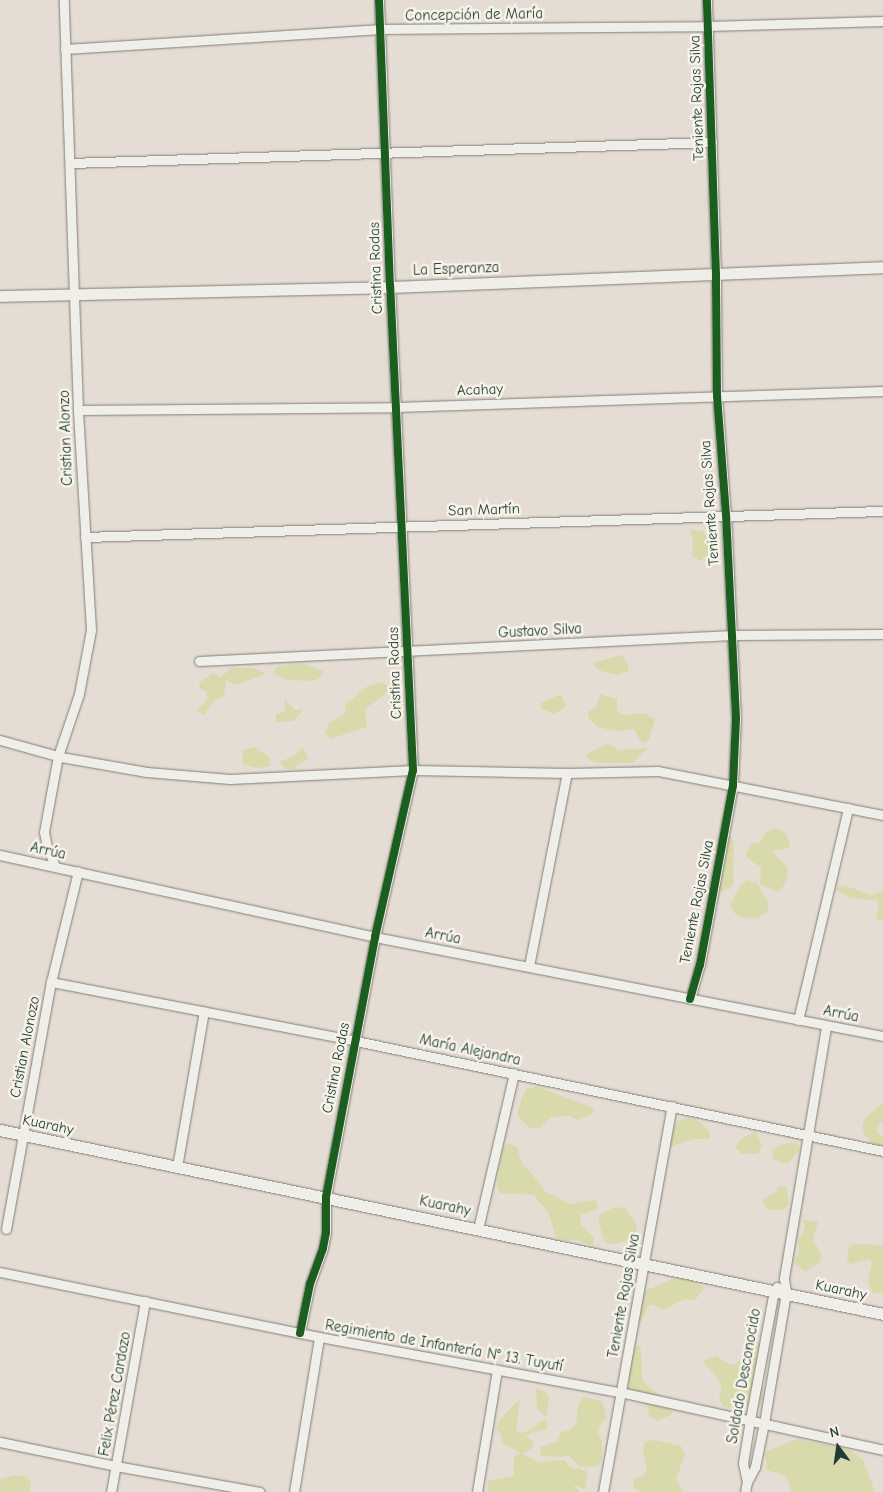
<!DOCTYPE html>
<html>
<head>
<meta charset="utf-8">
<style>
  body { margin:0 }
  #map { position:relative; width:883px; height:1492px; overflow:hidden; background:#e5dcd3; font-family:"Comic Neue",sans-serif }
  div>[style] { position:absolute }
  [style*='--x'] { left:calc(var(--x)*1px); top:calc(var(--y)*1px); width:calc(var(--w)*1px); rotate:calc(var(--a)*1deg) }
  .green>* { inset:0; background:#d8daac }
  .roads { filter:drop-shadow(0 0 1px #7e7f79) drop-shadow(0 0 1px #7e7f79) }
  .minor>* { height:9px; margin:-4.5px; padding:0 4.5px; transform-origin:4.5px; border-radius:4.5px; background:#f0eee9 }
  .tertiary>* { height:11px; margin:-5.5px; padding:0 5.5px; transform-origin:5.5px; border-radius:5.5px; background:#f0eee9 }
  .cycleway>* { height:8px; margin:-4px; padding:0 4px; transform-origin:4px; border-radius:4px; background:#1b5e20 }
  span { translate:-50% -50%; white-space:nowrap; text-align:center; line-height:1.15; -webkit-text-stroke:5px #f7f3e8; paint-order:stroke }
  .street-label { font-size:15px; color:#1f3d34 }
  .north { position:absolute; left:813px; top:1422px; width:50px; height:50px; -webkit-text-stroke:4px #f7f3e8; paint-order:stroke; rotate:346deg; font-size:14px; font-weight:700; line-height:20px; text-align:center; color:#1f3d34 }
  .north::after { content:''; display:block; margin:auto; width:18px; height:22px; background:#1f3d34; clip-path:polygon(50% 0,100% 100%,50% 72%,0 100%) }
</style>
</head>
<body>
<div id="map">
  <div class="green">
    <i style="clip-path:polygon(690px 529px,704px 532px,709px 541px,708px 554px,700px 561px,692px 556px,693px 542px)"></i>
    <i style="clip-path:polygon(622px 655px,629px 666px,628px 671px,618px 675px,598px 670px,593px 663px)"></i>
    <i style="clip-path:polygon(302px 663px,323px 671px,322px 675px,314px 681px,287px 680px,274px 674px,274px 670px,278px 666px)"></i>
    <i style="clip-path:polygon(231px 668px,255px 668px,266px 674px,237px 685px,226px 680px,224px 697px,215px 700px,204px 715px,196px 710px,207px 701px,207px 692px,200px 688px,199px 683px,213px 673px,221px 677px)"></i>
    <i style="clip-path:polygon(383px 682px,389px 688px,384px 695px,365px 709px,367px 727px,330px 739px,325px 732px,329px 723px,345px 714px,345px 705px,366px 687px)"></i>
    <i style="clip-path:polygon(561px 694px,566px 707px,554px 714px,540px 708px,541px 703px)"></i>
    <i style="clip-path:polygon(600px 694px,617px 699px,617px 712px,626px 715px,644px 713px,655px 719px,649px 740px,645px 743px,640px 741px,634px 729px,616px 731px,597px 727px,588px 717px,588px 712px,596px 707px)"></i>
    <i style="clip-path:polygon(284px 698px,295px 710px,304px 709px,293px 721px,276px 722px,276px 714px,286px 711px)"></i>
    <i style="clip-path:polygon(607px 744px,619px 750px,648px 748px,632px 763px,598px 763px,589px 760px,586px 755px,590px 752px)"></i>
    <i style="clip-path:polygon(255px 747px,270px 758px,270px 766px,257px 768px,243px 764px,242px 750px)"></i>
    <i style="clip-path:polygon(302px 747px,308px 758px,296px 766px,295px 770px,286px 769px,280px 762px,297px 754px)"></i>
    <i style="clip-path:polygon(775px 828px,786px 833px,790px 844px,789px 848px,772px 851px,788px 869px,785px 884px,778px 892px,760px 884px,761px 867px,746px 857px,750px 844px,759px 843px,766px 832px)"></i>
    <i style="clip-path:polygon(730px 835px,734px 843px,733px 884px,731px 888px,721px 892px,711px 889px,710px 884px,724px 868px,716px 846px,721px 838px)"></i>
    <i style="clip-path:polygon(747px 880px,757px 883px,769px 904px,767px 913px,756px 918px,740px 917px,736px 915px,730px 906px,740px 886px)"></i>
    <i style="clip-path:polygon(843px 885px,872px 895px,883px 891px,883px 921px,876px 919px,879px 902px,875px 900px,851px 898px,835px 889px)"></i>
    <i style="clip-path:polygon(536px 1086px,590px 1107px,595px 1112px,578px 1120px,570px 1116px,551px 1117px,540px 1128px,529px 1128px,517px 1114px,522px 1097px,527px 1089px)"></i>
    <i style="clip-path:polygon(883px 1103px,883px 1121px,879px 1123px,877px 1132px,883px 1137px,883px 1146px,876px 1148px,864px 1134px,862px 1125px,866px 1117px)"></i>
    <i style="clip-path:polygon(688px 1118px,696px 1119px,710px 1131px,710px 1139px,693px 1139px,667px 1148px,660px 1141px,665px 1132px,680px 1120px)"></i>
    <i style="clip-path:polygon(755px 1131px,762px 1146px,758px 1154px,742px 1154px,735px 1148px,740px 1140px)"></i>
    <i style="clip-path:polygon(796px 1142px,800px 1150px,787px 1164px,773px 1159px,772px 1150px,779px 1145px)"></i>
    <i style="clip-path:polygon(509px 1143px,517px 1147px,522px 1164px,529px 1170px,545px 1191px,569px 1204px,596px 1200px,598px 1209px,581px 1215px,580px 1224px,594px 1237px,593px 1246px,576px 1240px,557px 1241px,549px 1214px,534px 1195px,499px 1193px,497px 1185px,502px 1149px)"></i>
    <i style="clip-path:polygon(786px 1186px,789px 1204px,783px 1210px,767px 1209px,762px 1200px,778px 1191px,776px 1188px)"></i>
    <i style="clip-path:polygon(614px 1207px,625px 1208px,635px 1222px,637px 1231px,625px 1241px,615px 1244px,606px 1243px,602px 1235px,598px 1216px)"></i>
    <i style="clip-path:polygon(803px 1219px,818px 1222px,813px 1239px,821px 1254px,820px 1262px,805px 1272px,794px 1263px,799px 1251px,798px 1241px,805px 1228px)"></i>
    <i style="clip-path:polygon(854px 1244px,883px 1245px,883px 1292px,873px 1294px,868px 1281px,872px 1263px,869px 1259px,850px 1264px,847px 1260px,849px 1246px)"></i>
    <i style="clip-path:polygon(680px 1276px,705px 1287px,695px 1300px,684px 1299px,664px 1310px,652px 1304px,648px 1306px,641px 1322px,634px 1319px,642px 1292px)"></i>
    <i style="clip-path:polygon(752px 1342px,760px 1342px,768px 1359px,753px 1372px,755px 1380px,764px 1389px,762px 1402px,746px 1406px,740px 1398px,735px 1400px,730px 1408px,722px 1406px,719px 1396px,722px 1387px,715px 1374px,702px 1361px,716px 1356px,731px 1365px,736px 1364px,745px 1355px,743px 1346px)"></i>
    <i style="clip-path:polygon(639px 1345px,641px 1350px,642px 1381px,670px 1404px,672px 1414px,658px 1421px,649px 1416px,647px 1403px,626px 1392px,630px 1348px)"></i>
    <i style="clip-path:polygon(536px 1388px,546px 1392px,549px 1399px,546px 1417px,537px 1409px)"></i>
    <i style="clip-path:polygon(583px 1397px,601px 1401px,605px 1409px,607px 1418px,600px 1425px,598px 1433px,602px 1441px,602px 1461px,598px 1466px,580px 1467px,568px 1455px,560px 1457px,541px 1456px,540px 1447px,557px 1442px,561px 1432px,570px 1430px,576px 1424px,578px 1406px)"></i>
    <i style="clip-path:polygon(520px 1399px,516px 1429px,518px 1433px,527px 1432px,542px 1421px,546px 1420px,548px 1425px,547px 1429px,526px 1435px,534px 1443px,532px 1448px,522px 1454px,538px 1462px,564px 1460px,570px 1467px,587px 1471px,586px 1489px,572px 1485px,581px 1492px,491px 1492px,488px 1490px,488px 1481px,514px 1476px,514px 1457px,521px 1453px,503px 1444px,502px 1436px,496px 1428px,500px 1419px)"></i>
    <i style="clip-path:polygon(797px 1439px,849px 1449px,863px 1460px,875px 1492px,792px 1492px,786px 1476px,767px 1470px,765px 1452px)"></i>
    <i style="clip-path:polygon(654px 1440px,681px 1446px,685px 1453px,676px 1480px,684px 1492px,640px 1492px,633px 1487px,634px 1478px,643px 1476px,647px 1468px,643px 1451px,645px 1442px)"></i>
    <i style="clip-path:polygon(14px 1475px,24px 1476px,31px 1482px,30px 1492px,0 1492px,0 1479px)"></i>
  </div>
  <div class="roads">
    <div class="minor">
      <i style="--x:65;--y:49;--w:317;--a:-3.6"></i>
      <i style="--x:381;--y:29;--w:327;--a:-0.5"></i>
      <i style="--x:708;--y:26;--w:175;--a:-1.6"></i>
      <i style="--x:70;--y:163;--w:642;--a:-1.87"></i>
      <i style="--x:78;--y:410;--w:319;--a:-0.5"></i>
      <i style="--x:397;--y:407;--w:486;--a:-1.9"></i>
      <i style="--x:85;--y:537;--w:798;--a:-1.87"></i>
      <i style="--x:199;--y:661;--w:534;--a:-2.79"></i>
      <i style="--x:732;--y:635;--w:151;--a:-0.4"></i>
      <i style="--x:0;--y:740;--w:63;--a:15.6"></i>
      <i style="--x:61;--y:757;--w:87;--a:9.9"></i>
      <i style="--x:147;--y:772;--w:83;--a:4.8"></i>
      <i style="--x:230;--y:779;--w:183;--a:-2.8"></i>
      <i style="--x:413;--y:770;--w:154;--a:1.1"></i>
      <i style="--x:567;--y:773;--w:91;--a:-1.3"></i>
      <i style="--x:658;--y:771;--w:229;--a:11.1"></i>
      <i style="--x:0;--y:855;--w:384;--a:12.3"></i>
      <i style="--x:375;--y:937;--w:518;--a:11.03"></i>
      <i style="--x:55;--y:866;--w:21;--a:-113"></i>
      <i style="--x:47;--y:847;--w:15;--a:-101"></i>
      <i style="--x:44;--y:832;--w:77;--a:-79.6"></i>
      <i style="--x:58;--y:756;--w:65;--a:-71.3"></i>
      <i style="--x:79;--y:694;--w:65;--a:-79.4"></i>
      <i style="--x:91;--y:630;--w:220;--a:-93.4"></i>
      <i style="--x:78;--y:410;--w:410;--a:-92"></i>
      <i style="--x:529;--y:966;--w:197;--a:-78.9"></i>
      <i style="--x:51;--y:982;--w:311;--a:10.9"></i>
      <i style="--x:356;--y:1041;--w:538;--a:11.79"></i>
      <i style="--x:690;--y:999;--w:35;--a:-74"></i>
      <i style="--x:700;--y:965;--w:183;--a:-79.6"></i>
      <i style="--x:733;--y:785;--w:67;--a:-87.4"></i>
      <i style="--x:736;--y:718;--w:203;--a:-92.8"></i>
      <i style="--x:726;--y:515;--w:119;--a:-94.3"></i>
      <i style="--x:717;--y:396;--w:121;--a:-90.5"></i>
      <i style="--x:716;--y:275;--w:275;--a:-91.9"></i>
      <i style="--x:798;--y:1020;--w:218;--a:-76.7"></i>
      <i style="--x:177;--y:1167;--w:158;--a:-80.2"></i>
      <i style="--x:6;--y:1229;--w:251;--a:-79.7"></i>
      <i style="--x:51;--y:982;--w:114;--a:-76.3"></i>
      <i style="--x:478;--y:1229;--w:160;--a:-77"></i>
      <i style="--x:0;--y:1272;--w:326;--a:11.5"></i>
      <i style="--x:319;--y:1337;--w:306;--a:10.4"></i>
      <i style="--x:620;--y:1392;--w:269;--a:12.4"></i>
      <i style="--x:300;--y:1333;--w:50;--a:-78.5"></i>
      <i style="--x:310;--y:1284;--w:38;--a:-70"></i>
      <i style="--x:323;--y:1248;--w:16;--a:-79"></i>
      <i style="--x:326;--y:1232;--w:35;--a:-90"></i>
      <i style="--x:326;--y:1197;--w:265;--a:-79.3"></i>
      <i style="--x:375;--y:937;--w:171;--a:-77.2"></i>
      <i style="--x:413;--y:770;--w:484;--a:-92.7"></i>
      <i style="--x:390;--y:287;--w:287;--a:-92.2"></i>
      <i style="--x:0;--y:1442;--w:118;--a:11.7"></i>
      <i style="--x:116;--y:1466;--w:146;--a:10.2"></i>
      <i style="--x:747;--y:1482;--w:17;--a:-62"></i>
      <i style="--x:755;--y:1467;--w:45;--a:-78.4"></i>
      <i style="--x:764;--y:1423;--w:132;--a:-80.4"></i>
      <i style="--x:786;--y:1293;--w:15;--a:-98"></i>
      <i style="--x:784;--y:1278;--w:255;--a:-80.5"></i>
      <i style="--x:111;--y:1492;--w:194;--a:-79.9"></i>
      <i style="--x:294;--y:1492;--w:157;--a:-80.8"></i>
      <i style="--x:477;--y:1492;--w:124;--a:-80.7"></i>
      <i style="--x:603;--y:1492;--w:392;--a:-79.9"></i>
      <i style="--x:745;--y:1492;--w:10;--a:-79"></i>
      <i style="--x:747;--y:1482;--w:19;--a:-102"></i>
      <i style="--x:743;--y:1463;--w:44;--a:-80.8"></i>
      <i style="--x:750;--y:1420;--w:131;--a:-79.5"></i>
      <i style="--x:774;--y:1291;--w:5;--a:-53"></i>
    </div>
    <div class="tertiary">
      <i style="--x:0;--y:296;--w:390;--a:-1.3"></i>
      <i style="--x:390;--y:287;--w:493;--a:-2.3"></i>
      <i style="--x:0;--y:1130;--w:902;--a:11.77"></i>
    </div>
  </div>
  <div class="cycleway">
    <i style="--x:690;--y:999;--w:35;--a:-74"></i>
    <i style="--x:700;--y:965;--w:183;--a:-79.6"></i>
    <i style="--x:733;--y:785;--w:67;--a:-87.4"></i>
    <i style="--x:736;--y:718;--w:203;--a:-92.8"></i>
    <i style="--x:726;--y:515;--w:119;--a:-94.3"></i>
    <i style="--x:717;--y:396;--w:121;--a:-90.5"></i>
    <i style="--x:716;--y:275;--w:275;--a:-91.9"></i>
    <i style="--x:300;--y:1333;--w:50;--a:-78.5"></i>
    <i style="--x:310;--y:1284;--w:38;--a:-70"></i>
    <i style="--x:323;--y:1248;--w:16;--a:-79"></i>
    <i style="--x:326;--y:1232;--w:35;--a:-90"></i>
    <i style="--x:326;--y:1197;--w:265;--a:-79.3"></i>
    <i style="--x:375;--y:937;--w:171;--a:-77.2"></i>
    <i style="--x:413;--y:770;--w:484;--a:-92.7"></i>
    <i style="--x:390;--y:287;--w:287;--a:-92.2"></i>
  </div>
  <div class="street-label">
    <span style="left:474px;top:15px;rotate:-1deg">Concepción de María</span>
    <span style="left:697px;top:98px;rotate:-92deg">Teniente Rojas Silva</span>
    <span style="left:376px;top:268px;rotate:-92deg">Cristina Rodas</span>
    <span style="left:456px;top:269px;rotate:-2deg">La Esperanza</span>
    <span style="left:480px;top:390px;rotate:-2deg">Acahay</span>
    <span style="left:66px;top:438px;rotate:-92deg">Cristian Alonzo</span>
    <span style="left:710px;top:503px;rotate:-94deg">Teniente Rojas Silva</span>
    <span style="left:484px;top:510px;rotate:-2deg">San Martín</span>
    <span style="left:540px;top:631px;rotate:-3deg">Gustavo Silva</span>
    <span style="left:395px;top:673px;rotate:-92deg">Cristina Rodas</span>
    <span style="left:48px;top:851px;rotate:12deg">Arrúa</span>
    <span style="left:697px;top:902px;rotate:-79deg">Teniente Rojas Silva</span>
    <span style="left:443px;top:936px;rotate:11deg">Arrúa</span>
    <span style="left:841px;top:1014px;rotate:11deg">Arrúa</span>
    <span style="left:25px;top:1047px;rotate:-79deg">Cristian Alonozo</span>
    <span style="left:470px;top:1050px;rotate:12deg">María Alejandra</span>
    <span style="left:336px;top:1068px;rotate:-79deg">Cristina Rodas</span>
    <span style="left:48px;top:1125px;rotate:12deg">Kuarahy</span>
    <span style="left:445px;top:1206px;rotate:12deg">Kuarahy</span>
    <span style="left:841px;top:1290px;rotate:12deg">Kuarahy</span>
    <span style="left:624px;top:1296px;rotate:-80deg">Teniente Rojas Silva</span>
    <span style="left:444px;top:1346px;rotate:10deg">Regimiento de Infantería N° 13. Tuyutí</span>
    <span style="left:744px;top:1376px;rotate:-80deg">Soldado Desconocido</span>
    <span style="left:115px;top:1394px;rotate:-80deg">Felix Pérez Cardozo</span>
  </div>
  <div class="north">N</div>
</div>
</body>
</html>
